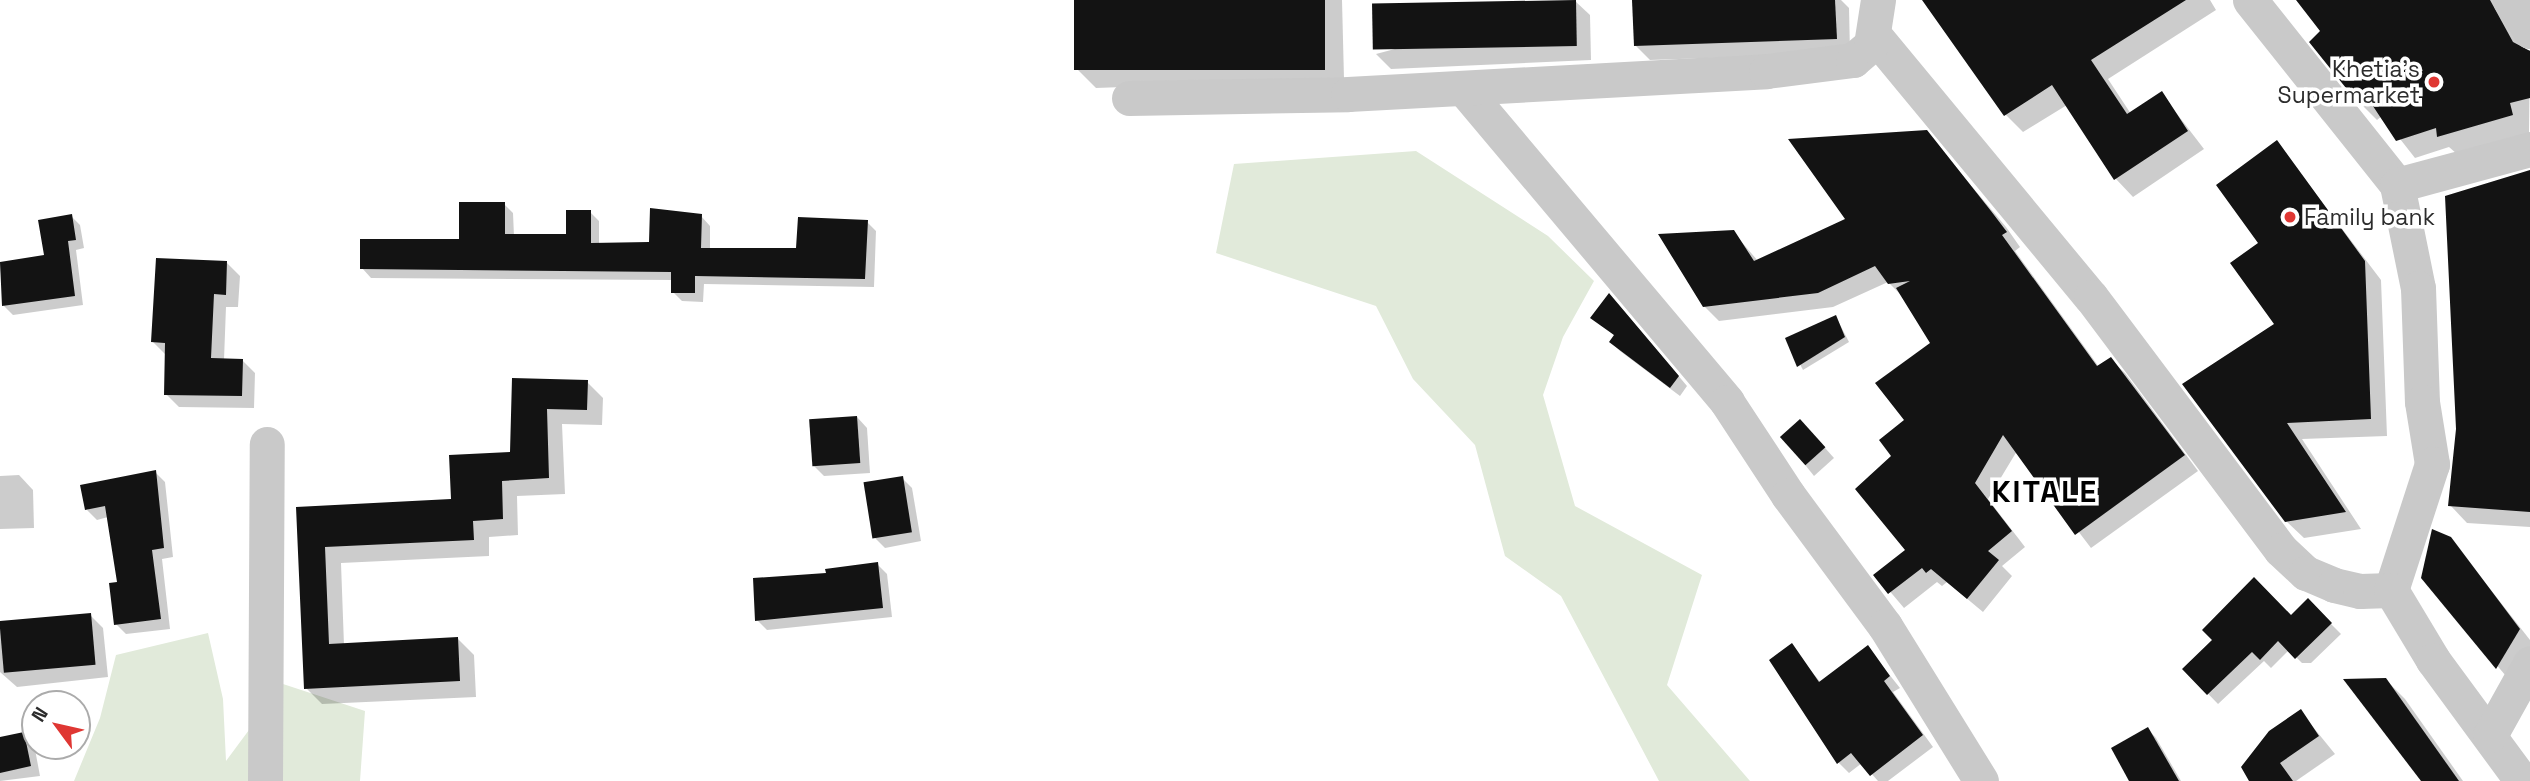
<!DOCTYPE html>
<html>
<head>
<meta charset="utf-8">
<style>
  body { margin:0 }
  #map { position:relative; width:2530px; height:781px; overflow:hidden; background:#fff; font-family:"Space Grotesk",sans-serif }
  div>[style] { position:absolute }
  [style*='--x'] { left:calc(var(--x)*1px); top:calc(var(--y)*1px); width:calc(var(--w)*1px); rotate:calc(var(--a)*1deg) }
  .green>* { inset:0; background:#e1eada }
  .shadow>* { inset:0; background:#0003 }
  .building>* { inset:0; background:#131313; transform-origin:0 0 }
  .minor>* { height:35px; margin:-17.5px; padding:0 17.5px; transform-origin:17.5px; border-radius:17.5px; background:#c9c9c9 }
  .dots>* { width:19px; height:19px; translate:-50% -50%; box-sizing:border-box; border:4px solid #fff; border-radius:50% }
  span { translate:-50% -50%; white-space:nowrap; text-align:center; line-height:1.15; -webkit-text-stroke:7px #fff; paint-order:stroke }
  .poi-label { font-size:23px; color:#2c2c2c }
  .right { translate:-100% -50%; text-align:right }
  .left { translate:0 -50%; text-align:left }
  .district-label { font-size:30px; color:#000; font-weight:700; letter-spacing:2px }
  .north { position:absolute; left:21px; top:690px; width:70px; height:70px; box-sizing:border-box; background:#fff; border:2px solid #ababab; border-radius:50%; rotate:303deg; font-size:19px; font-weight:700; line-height:28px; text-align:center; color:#2c2c2c }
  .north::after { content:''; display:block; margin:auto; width:24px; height:32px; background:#df3733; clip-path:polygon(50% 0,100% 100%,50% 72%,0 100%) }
</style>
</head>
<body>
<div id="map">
  <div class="green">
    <i style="clip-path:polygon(1416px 151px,1548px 236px,1594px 281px,1563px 337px,1543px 395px,1575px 506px,1702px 575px,1667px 685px,1750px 781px,1659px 781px,1561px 596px,1505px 556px,1475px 445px,1413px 379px,1376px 306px,1216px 253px,1234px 164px)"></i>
    <i style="clip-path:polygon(208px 633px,223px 699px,226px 761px,283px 684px,365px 711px,360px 781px,74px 781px,100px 718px,116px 655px)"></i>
  </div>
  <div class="shadow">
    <i style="clip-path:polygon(1076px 0,1342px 0,1344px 79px,1096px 88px,1078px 70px)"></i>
    <i style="clip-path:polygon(1634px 0,1841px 0,1849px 8px,1850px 53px,1650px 60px,1635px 45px)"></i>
    <i style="clip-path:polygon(1924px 0,2210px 0,2216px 10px,2108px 79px,2131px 114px,2161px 93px,2204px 149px,2133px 197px,2116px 179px,2067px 105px,2023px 132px,2005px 114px)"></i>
    <i style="clip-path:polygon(2299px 0,2517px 0,2510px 30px,2524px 50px,2530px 50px,2529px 133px,2457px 154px,2449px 147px,2415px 158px,2382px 116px,2377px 120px,2359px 102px,2322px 31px)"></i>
    <i style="clip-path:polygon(1575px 1px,1590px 15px,1591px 60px,1391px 69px,1376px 54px)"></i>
    <i style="clip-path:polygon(1926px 132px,2006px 227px,2020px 247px,2015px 251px,2099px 367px,2110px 359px,2125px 373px,2198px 471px,2091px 548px,2017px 451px,1988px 499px,2025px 547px,2002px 566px,2012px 576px,1983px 612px,1947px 582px,1942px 586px,1937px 582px,1904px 608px,1876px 575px,1908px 550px,1894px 456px,1932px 343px,1904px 298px,1888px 282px,1833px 307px,1719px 321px,1704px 306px,1733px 232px,1758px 261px,1848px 220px)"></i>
    <i style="clip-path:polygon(2277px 143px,2381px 280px,2387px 436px,2302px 439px,2361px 529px,2304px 538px,2286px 521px,2277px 324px,2260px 243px)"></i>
    <i style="clip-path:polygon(2530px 171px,2530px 527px,2467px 523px,2450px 505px)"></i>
    <i style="clip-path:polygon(504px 204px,513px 213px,514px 236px,568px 236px,590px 212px,599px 221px,599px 244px,651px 244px,701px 216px,710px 226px,710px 249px,798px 249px,867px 222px,876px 231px,874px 287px,704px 284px,703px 302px,682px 301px,673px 292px,673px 280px,371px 278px,362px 268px,461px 241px)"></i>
    <i style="clip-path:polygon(71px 216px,80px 225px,84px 248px,76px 250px,83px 305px,13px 315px,4px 306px,0 263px,46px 257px)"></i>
    <i style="clip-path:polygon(227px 263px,240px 276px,238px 307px,226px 307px,224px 360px,242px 360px,255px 373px,254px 408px,179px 407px,166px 394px,166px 355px,153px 342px)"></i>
    <i style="clip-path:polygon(1618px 304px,1687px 386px,1680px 396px,1620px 351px,1611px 342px,1615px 336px,1593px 317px)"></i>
    <i style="clip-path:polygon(1836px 317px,1849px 342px,1803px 370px,1787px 339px)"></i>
    <i style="clip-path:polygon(514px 380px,587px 382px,603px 398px,602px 425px,562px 424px,565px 494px,517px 496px,518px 535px,489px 537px,489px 556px,341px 563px,344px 645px,458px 639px,474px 655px,476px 697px,322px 704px,306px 688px,298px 509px,452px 501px,511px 454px)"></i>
    <i style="clip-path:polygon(857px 417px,867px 428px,870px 473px,824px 476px,814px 466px)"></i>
    <i style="clip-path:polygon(1810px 431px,1834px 458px,1814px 476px,1783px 437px)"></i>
    <i style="clip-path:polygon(155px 472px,165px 482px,173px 557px,162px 559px,170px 629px,126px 634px,116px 624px,119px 583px,108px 517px,97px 520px,87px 510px)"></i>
    <i style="clip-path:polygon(19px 475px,33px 490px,34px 528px,0 529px,0 476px)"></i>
    <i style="clip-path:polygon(902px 478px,912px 488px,921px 541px,885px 548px,875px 538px)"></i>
    <i style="clip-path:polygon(2450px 538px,2530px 640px,2530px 650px,2511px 682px,2423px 578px)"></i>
    <i style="clip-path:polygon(877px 564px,887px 574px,892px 617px,767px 630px,757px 620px,828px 575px)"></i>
    <i style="clip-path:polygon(2308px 601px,2341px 634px,2311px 663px,2302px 663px,2289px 650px,2271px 668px,2264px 661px,2218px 704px,2184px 669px,2291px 618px)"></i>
    <i style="clip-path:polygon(90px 615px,103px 628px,108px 677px,17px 687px,0 672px,0 628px)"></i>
    <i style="clip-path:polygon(1791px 646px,1821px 683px,1868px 648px,1900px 688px,1893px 692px,1933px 747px,1888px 781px,1878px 781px,1862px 763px,1849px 773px,1838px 762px)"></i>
    <i style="clip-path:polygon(2386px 680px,2405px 699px,2463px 781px,2424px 781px)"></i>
    <i style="clip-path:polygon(2300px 711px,2335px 754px,2296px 781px,2251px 781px)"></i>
    <i style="clip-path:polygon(2148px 729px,2156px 738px,2181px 781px,2131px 781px)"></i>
    <i style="clip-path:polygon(24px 734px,34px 744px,40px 776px,0 781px,0 739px)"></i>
  </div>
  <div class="building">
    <i style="left:1074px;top:0;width:251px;height:70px"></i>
    <i style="left:1576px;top:0;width:46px;height:204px;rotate:89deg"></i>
    <i style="clip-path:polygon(1632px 0,1835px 0,1837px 39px,1634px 46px)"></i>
    <i style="clip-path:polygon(1922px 0,2186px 0,2091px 60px,2127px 114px,2162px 91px,2188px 131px,2114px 180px,2052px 85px,2004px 116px)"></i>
    <i style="clip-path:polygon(2296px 0,2490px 0,2513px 42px,2530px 51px,2530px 98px,2510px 103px,2513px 115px,2437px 137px,2436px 128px,2396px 141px,2367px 97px,2358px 103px,2309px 42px,2320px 31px)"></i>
    <i style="clip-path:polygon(1927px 130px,1991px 211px,2007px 232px,2002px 235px,2097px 366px,2111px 357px,2185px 455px,2075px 535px,2003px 435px,1975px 483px,2012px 531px,1988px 551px,1999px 560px,1967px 599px,1931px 569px,1926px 573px,1922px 568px,1888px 594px,1873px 575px,1905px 550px,1855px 489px,1891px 456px,1879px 440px,1904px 420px,1875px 383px,1930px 343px,1896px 288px,1910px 281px,1888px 284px,1875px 266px,1818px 293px,1703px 307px,1658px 234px,1734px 230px,1754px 261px,1845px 219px,1788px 139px)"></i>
    <i style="clip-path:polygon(2277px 140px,2365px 261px,2371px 419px,2287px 423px,2346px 512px,2285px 522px,2182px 384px,2274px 324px,2230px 263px,2258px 243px,2216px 185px)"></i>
    <i style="clip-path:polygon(2530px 170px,2530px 512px,2448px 506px,2456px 429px,2445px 196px)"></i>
    <i style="clip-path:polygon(459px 202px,505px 202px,505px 234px,566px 234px,566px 210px,591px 210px,591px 243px,649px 242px,650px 208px,702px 214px,701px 248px,796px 248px,798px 217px,868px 220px,865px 279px,695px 276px,695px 293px,671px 293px,671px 272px,360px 269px,360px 239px,459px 239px)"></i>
    <i style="clip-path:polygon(72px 214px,76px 240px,68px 241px,75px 296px,2px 306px,0 262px,44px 255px,38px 220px)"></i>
    <i style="clip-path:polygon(156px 258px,227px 261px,226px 295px,214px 294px,211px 358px,243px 359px,242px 396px,164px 395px,165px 343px,151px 342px)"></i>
    <i style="clip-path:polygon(1609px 293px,1679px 376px,1670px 388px,1609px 342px,1614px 335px,1590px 318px)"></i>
    <i style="clip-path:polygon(1836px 315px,1845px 337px,1797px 367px,1785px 338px)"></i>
    <i style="clip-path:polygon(512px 378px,588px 380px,587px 410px,547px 409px,549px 478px,502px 481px,503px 519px,473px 521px,474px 540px,325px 547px,329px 644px,458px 637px,460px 681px,304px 689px,296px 507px,451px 499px,449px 455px,510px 452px)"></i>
    <i style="left:857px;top:416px;width:47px;height:48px;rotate:86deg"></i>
    <i style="left:1800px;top:419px;width:38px;height:27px;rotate:48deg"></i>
    <i style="clip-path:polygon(156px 470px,164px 548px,152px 550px,161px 619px,114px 625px,109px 583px,117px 582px,105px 506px,85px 510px,80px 485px)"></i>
    <i style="left:903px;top:476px;width:57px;height:40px;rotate:81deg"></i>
    <i style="clip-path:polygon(2432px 529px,2451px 537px,2520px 629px,2496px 669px,2421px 578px)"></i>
    <i style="clip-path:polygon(878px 562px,883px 608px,755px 621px,753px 578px,826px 573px,825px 569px)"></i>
    <i style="clip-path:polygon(2254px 577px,2291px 615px,2308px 598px,2332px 623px,2295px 659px,2278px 641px,2260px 660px,2252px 652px,2207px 695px,2182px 669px,2212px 640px,2202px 630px)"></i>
    <i style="left:91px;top:613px;width:52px;height:92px;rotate:85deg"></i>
    <i style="clip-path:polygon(1792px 643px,1819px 682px,1868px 645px,1890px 676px,1884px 681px,1923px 735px,1870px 776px,1851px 753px,1837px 764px,1769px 660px)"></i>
    <i style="clip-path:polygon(2386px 678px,2459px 781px,2421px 781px,2343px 679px)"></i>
    <i style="clip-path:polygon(2301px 709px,2319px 736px,2280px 763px,2293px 781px,2249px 781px,2241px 767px,2269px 731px)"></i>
    <i style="clip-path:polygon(2148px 727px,2179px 781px,2129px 781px,2111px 748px)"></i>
    <i style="clip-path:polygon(24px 732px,31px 766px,0 773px,0 737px)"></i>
  </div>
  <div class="minor">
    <i style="--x:2250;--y:0;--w:236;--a:51.5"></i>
    <i style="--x:2397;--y:185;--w:105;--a:78.5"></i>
    <i style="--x:2418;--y:288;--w:114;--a:88"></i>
    <i style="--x:2422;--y:402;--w:63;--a:80.8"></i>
    <i style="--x:2432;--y:464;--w:133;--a:108"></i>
    <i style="--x:2510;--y:0;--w:37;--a:57"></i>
    <i style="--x:1874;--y:35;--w:340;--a:50.4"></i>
    <i style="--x:2091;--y:297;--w:316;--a:53.1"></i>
    <i style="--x:2281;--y:550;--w:34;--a:43"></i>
    <i style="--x:2306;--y:573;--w:30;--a:23"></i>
    <i style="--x:2334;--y:585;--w:27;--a:13"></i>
    <i style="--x:2360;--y:591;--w:31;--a:-2"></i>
    <i style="--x:1463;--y:88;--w:410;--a:49.9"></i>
    <i style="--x:1727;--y:402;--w:111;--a:56.7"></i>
    <i style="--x:1788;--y:495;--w:163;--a:53.5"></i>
    <i style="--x:1885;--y:626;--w:182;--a:58.2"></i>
    <i style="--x:1129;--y:98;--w:219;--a:-1"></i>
    <i style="--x:1348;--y:94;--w:419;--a:-3.1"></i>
    <i style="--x:1766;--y:71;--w:88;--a:-7.2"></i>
    <i style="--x:1853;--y:60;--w:23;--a:-40"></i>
    <i style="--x:1871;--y:45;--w:46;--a:-81.2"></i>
    <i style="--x:2397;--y:185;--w:138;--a:-15.1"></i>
    <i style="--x:2391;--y:590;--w:82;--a:59"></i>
    <i style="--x:2433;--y:660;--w:150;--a:53.7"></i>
    <i style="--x:2490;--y:735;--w:82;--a:-60.9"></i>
    <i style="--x:265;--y:781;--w:337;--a:-89.7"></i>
  </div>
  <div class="dots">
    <i style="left:2434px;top:82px;background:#df3733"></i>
    <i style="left:2290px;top:217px;background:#df3733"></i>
  </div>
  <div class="poi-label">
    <span class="right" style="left:2420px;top:82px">Khetia's<br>Supermarket</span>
    <span class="left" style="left:2304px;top:217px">Family bank</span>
  </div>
  <div class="district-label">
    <span style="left:2045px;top:492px">KITALE</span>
  </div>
  <div class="north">N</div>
</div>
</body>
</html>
